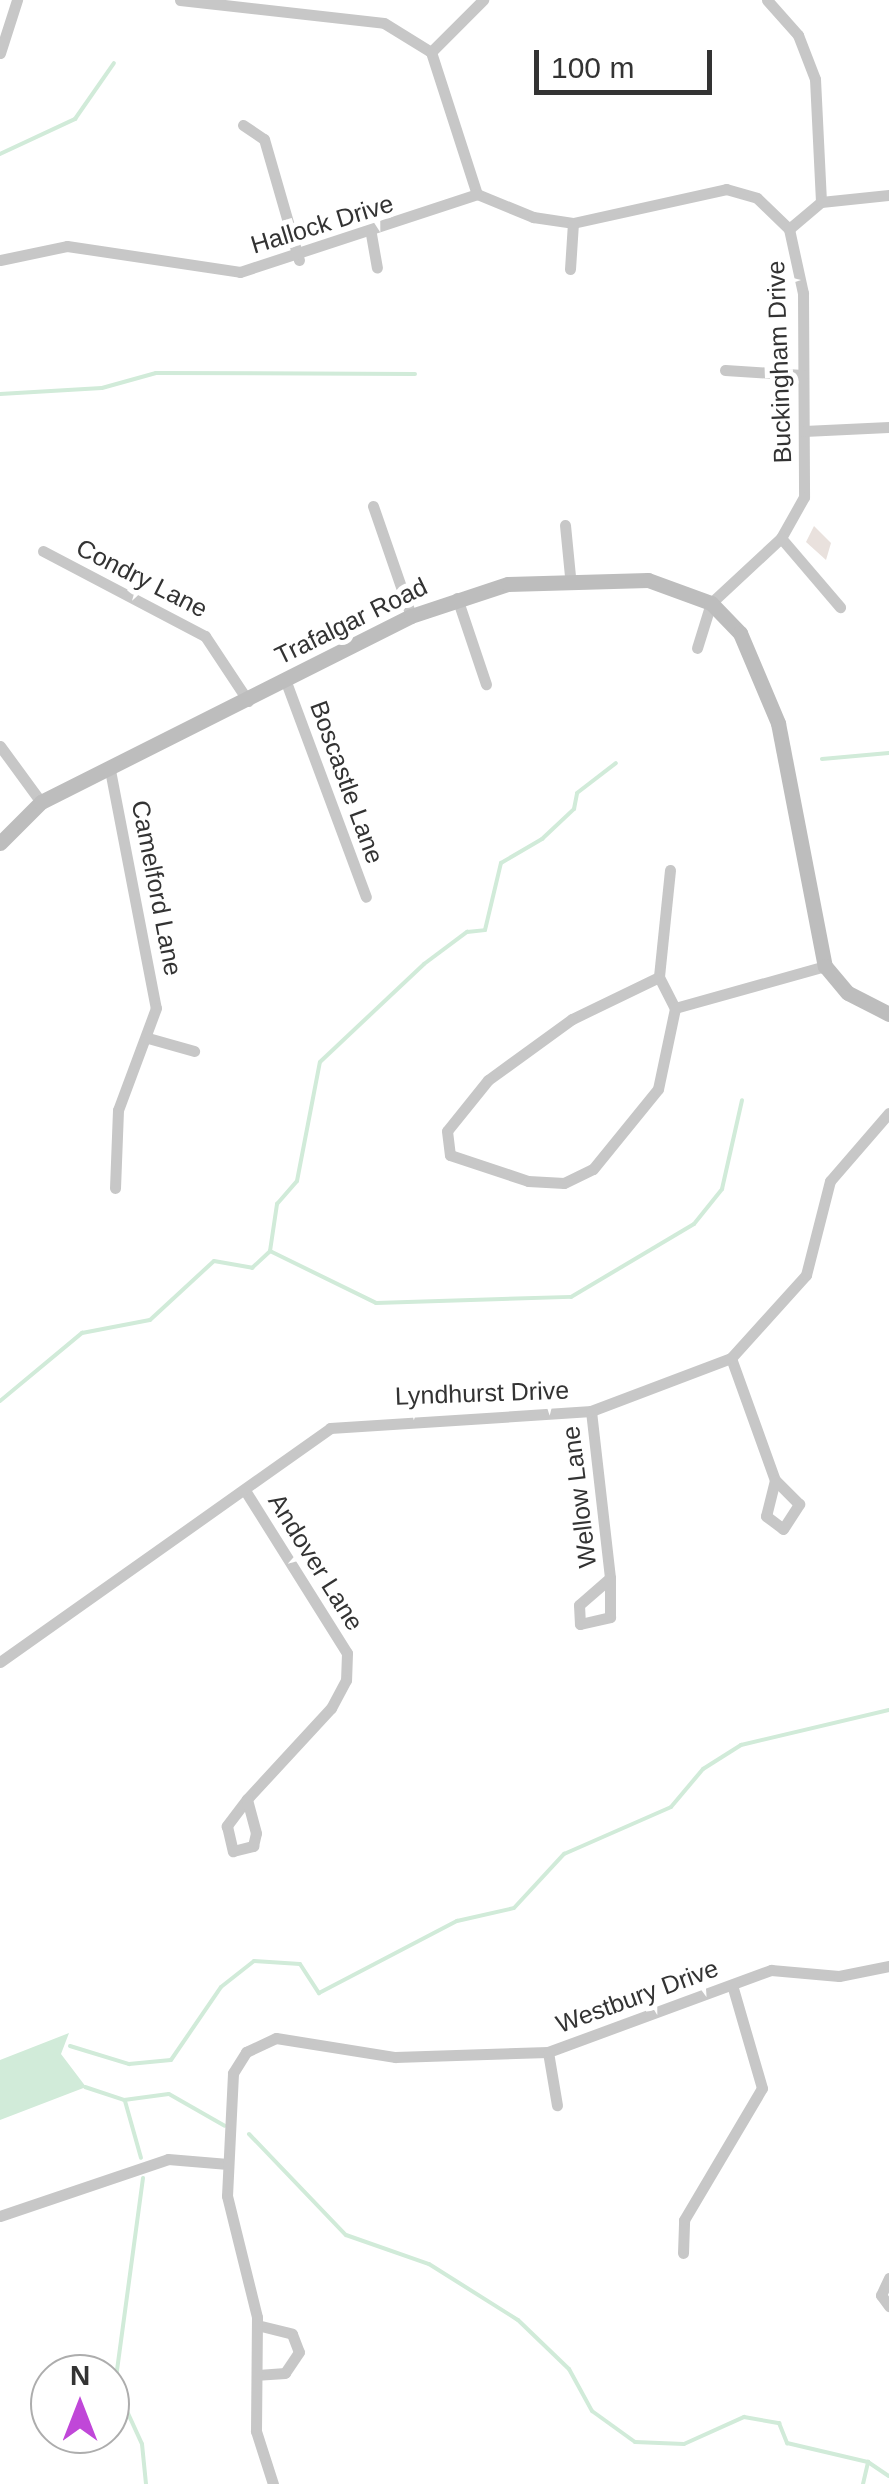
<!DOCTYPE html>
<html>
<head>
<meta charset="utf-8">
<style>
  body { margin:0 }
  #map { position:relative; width:889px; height:2484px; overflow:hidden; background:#fff; font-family:Arial,sans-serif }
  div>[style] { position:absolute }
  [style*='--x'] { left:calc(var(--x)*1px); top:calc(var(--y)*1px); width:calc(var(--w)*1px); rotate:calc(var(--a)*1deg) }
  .green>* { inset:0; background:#e9e1dd }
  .water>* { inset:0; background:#d1ebd9 }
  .stream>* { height:4px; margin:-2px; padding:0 2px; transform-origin:2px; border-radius:2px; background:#d1ebd9 }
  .street>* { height:11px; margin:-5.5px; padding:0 5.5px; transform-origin:5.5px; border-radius:5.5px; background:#c7c7c7 }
  .secondary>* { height:15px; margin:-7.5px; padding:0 7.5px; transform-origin:7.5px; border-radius:7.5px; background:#bdbdbd }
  span { translate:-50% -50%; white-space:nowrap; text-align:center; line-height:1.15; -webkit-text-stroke:10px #fff; paint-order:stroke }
  .street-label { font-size:25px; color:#333 }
  .north { position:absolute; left:30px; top:2354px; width:100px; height:100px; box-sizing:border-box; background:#fff; border:2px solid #adadad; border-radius:50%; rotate:0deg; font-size:28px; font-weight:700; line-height:40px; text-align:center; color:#333 }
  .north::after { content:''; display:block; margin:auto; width:35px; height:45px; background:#c047d8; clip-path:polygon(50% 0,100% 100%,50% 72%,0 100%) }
  .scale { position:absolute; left:534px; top:50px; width:178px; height:45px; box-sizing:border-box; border:5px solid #333; border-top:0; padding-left:12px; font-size:30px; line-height:35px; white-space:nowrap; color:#333; -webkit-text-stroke:8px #fff; paint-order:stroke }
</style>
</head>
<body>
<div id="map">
  <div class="green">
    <i style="clip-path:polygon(814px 526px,831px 543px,826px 560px,806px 542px)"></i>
  </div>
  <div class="water">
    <i style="clip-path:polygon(69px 2033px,61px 2054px,86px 2087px,0 2120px,0 2060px)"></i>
  </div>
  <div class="stream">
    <i style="--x:0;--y:154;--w:83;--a:-25"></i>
    <i style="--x:75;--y:119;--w:68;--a:-55.1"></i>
    <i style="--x:0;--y:394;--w:102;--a:-3.4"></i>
    <i style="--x:102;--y:388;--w:56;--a:-15.5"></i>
    <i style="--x:156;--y:373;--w:259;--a:0.2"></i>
    <i style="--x:822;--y:759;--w:67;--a:-5.1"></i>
    <i style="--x:270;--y:1251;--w:118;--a:26.1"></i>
    <i style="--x:376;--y:1303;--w:195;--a:-1.8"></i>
    <i style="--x:571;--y:1297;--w:143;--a:-30.7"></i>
    <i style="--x:694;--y:1224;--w:45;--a:-51.3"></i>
    <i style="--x:722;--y:1189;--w:91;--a:-77.3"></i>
    <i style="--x:0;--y:1401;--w:107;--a:-39.7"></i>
    <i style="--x:82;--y:1333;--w:69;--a:-10.8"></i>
    <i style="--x:150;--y:1320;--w:87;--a:-42.7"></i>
    <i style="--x:214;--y:1261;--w:39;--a:10"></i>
    <i style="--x:252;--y:1268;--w:25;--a:-43"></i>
    <i style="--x:270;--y:1251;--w:48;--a:-81.5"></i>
    <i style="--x:277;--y:1204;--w:30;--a:-49"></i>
    <i style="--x:297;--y:1181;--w:121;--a:-79.1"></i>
    <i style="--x:320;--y:1062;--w:143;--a:-43.3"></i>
    <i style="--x:424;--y:964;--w:54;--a:-36.7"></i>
    <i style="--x:467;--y:932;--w:18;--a:-6"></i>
    <i style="--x:485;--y:930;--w:69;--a:-76.6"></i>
    <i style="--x:501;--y:863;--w:48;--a:-30.3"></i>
    <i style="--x:542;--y:839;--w:44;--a:-43.2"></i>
    <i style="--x:574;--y:809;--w:16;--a:-79"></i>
    <i style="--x:577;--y:793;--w:49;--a:-37.6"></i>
    <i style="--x:70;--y:2046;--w:62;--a:17"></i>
    <i style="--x:129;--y:2064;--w:42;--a:-5.4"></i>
    <i style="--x:171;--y:2060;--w:88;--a:-55.6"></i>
    <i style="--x:221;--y:1987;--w:42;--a:-38.2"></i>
    <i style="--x:254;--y:1961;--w:46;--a:3.7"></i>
    <i style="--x:300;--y:1964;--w:35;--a:57"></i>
    <i style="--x:319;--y:1993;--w:156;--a:-27.6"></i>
    <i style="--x:457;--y:1921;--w:58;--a:-12.8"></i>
    <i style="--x:514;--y:1908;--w:74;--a:-47.2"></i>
    <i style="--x:564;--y:1854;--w:117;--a:-23.7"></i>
    <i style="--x:671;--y:1807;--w:50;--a:-49.9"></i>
    <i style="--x:703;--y:1769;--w:45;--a:-32.3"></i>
    <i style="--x:741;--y:1745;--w:152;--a:-13.3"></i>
    <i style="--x:85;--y:2087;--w:41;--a:18.4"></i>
    <i style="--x:124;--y:2100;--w:45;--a:-7.6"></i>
    <i style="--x:169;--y:2094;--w:64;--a:29.7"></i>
    <i style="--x:125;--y:2101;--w:59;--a:74.3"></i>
    <i style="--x:249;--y:2134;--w:140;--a:46.2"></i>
    <i style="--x:346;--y:2235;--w:88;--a:19.3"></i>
    <i style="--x:429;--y:2264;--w:105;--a:32.2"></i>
    <i style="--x:518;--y:2320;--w:71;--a:43.9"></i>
    <i style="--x:569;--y:2369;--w:48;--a:61.3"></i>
    <i style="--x:592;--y:2411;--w:53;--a:35.8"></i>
    <i style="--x:635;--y:2442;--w:49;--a:2.3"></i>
    <i style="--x:684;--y:2444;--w:66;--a:-24.2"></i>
    <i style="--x:744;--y:2417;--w:36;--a:10"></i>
    <i style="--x:779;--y:2423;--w:22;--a:68"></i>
    <i style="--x:787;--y:2443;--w:83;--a:13.2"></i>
    <i style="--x:868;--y:2462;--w:25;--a:34"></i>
    <i style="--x:143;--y:2178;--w:209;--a:97.7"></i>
    <i style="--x:115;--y:2385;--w:65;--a:65.4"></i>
    <i style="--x:142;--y:2444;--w:40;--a:84.3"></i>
    <i style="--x:863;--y:2484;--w:23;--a:-77"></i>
  </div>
  <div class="street">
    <i style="--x:180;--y:0;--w:205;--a:6.4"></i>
    <i style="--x:384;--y:23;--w:55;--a:31.7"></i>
    <i style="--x:431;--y:52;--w:149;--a:72.1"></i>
    <i style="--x:477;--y:194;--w:61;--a:22.3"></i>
    <i style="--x:533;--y:217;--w:40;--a:8.5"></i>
    <i style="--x:573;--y:223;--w:157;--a:-12.5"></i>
    <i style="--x:726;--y:189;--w:32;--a:16"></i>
    <i style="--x:757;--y:198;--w:45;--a:44.1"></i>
    <i style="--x:789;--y:229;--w:66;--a:77.7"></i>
    <i style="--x:803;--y:293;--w:204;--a:89.7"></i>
    <i style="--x:804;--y:497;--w:47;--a:119.3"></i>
    <i style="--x:781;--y:538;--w:96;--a:137.1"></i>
    <i style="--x:711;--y:603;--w:47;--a:107.3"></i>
    <i style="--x:767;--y:0;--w:47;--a:48.5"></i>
    <i style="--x:798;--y:35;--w:47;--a:68.9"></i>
    <i style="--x:815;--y:79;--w:123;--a:87.2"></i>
    <i style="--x:431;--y:52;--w:74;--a:-45"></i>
    <i style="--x:0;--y:53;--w:56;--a:-72.2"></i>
    <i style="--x:243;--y:125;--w:25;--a:34"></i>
    <i style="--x:264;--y:139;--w:126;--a:73.9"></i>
    <i style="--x:789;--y:229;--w:42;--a:-40.2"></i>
    <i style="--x:821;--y:202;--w:68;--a:-5.9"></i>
    <i style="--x:371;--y:234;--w:34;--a:80"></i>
    <i style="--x:0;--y:260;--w:68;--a:-11.8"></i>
    <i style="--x:67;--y:246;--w:175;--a:8.5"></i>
    <i style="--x:240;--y:272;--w:250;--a:-18.2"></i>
    <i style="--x:570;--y:269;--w:46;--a:-86.3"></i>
    <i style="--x:725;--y:370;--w:77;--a:3.7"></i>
    <i style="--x:804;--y:431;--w:85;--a:-2.7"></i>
    <i style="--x:373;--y:506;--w:116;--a:70.9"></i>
    <i style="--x:565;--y:525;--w:51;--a:84.4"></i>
    <i style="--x:781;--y:538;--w:91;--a:49.5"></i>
    <i style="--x:43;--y:551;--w:183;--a:27.7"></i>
    <i style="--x:205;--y:636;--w:78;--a:56.5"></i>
    <i style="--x:457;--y:598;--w:91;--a:71.4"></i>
    <i style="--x:286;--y:682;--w:229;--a:69.6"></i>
    <i style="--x:0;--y:746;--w:69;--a:53.8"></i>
    <i style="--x:110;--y:770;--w:242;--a:79.1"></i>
    <i style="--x:156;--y:1008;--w:109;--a:110.4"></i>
    <i style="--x:118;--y:1110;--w:78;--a:92.2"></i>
    <i style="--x:670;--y:870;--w:108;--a:95.9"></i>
    <i style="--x:659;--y:977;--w:35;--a:63"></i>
    <i style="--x:675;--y:1008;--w:156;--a:-15.6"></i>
    <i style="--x:659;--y:977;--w:97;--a:154.2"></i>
    <i style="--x:572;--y:1019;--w:104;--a:144"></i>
    <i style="--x:488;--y:1080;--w:65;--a:128.8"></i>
    <i style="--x:447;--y:1131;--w:24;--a:83"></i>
    <i style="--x:450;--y:1155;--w:82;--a:18.4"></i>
    <i style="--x:528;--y:1181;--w:36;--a:3"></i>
    <i style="--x:564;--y:1183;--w:32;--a:-26"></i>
    <i style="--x:593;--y:1169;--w:103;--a:-50.9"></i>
    <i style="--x:658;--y:1089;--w:83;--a:-78.1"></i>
    <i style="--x:148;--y:1038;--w:48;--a:15.8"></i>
    <i style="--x:731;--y:1358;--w:130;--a:70.2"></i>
    <i style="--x:775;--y:1480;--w:37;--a:104"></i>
    <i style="--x:766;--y:1516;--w:21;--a:37"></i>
    <i style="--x:783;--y:1529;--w:30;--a:-57"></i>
    <i style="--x:799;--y:1504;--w:34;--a:-135"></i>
    <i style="--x:591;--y:1411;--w:168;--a:83.5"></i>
    <i style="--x:610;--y:1578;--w:41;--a:138.9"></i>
    <i style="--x:579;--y:1605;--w:19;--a:87"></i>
    <i style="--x:580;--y:1624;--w:31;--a:-13"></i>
    <i style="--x:610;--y:1617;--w:39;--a:-90"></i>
    <i style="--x:246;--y:1492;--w:190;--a:57.9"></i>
    <i style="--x:347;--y:1653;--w:27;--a:92"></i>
    <i style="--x:346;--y:1680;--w:32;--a:118"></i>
    <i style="--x:331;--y:1708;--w:124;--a:132.7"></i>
    <i style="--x:247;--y:1799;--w:34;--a:127"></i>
    <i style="--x:227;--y:1826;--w:26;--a:77"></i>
    <i style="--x:233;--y:1851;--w:21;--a:-14"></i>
    <i style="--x:253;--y:1846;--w:13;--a:-77"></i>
    <i style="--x:256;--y:1833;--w:35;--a:-105"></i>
    <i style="--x:0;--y:1662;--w:405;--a:-35.3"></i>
    <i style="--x:330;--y:1428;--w:262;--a:-3.7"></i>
    <i style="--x:591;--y:1411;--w:150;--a:-20.7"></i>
    <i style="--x:731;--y:1358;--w:112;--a:-47.9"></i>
    <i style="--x:806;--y:1275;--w:97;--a:-75.7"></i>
    <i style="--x:830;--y:1181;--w:90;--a:-49.1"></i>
    <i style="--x:548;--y:2052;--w:54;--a:80.4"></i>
    <i style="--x:0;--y:2216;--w:177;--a:-18.7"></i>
    <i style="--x:168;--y:2159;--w:60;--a:4.8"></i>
    <i style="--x:683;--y:2253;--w:33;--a:-88"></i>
    <i style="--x:684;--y:2220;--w:153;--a:-59.4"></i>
    <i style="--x:762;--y:2088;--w:107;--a:-106.2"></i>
    <i style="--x:889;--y:2278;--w:19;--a:115"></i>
    <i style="--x:881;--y:2295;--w:14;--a:54"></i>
    <i style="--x:257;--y:2325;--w:36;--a:14"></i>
    <i style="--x:292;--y:2334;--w:19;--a:69"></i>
    <i style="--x:299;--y:2352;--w:25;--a:124"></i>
    <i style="--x:285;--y:2373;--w:27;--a:176"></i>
    <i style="--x:273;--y:2484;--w:56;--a:-107.8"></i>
    <i style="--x:256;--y:2431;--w:114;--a:-89.5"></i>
    <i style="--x:257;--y:2317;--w:125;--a:-103.9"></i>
    <i style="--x:227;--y:2196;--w:123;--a:-87.2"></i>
    <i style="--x:233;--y:2073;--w:25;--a:-58"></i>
    <i style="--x:246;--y:2052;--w:33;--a:-25"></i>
    <i style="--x:276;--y:2038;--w:121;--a:9.1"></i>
    <i style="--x:395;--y:2057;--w:153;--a:-1.9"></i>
    <i style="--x:548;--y:2052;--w:238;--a:-20.2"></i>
    <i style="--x:771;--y:1970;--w:68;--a:5"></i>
    <i style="--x:839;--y:1976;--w:51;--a:-11.3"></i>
  </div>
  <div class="secondary">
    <i style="--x:0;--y:843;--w:58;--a:-45"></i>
    <i style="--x:41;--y:802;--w:414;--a:-26.7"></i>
    <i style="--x:411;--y:616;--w:102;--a:-18.3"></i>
    <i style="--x:508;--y:584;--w:140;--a:-1.6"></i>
    <i style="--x:648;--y:580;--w:67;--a:20.1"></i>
    <i style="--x:711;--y:603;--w:42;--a:46"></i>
    <i style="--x:740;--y:633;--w:98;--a:67.1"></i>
    <i style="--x:778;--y:723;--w:248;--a:79.1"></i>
    <i style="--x:825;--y:966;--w:35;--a:50"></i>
    <i style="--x:848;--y:993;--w:46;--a:27.1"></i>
  </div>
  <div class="street-label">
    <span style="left:322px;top:224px;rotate:-17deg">Hallock Drive</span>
    <span style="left:779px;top:362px;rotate:-92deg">Buckingham Drive</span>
    <span style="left:142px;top:578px;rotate:27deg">Condry Lane</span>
    <span style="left:351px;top:621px;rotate:-26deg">Trafalgar Road</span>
    <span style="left:347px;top:782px;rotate:70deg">Boscastle Lane</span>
    <span style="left:157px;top:888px;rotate:79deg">Camelford Lane</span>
    <span style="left:482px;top:1393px;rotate:-2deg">Lyndhurst Drive</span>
    <span style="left:579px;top:1497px;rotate:-97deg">Wellow Lane</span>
    <span style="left:316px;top:1562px;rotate:58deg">Andover Lane</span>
    <span style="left:637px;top:1996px;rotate:-20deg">Westbury Drive</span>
  </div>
  <div class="north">N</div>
  <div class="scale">100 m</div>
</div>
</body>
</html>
